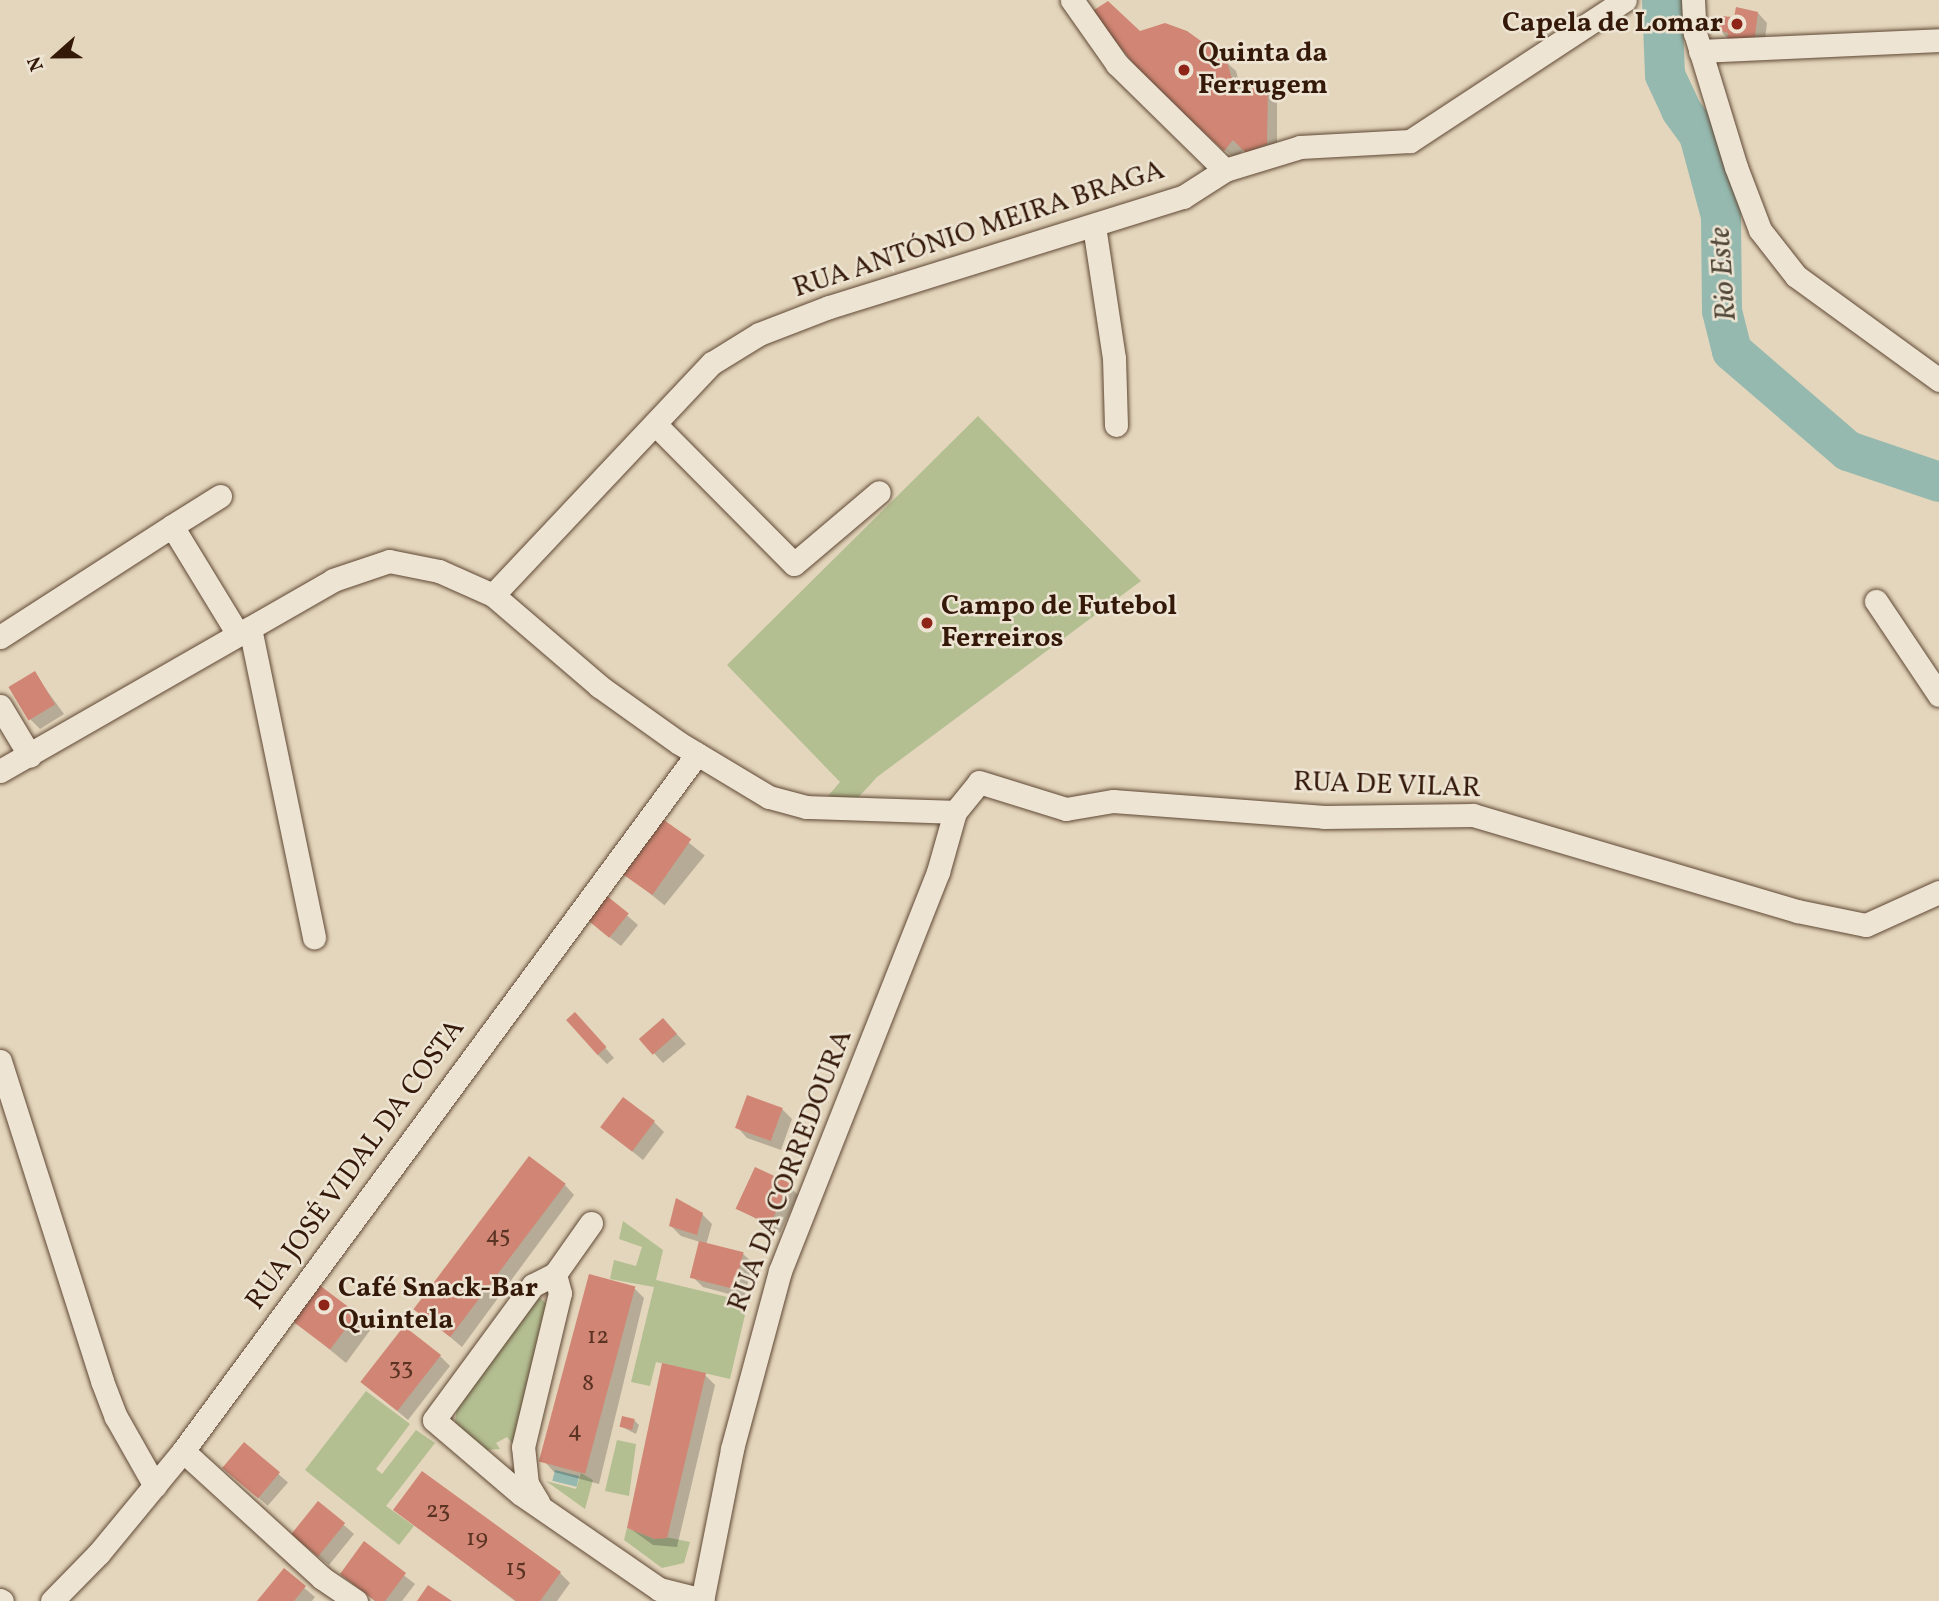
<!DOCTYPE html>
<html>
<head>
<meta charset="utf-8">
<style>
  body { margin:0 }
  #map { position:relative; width:1939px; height:1601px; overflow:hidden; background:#e4d6bc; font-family:Vollkorn,serif }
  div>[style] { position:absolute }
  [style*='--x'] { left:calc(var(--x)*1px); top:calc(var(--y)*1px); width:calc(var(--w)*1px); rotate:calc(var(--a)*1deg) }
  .green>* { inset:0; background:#b3be91 }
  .water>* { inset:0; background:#95b9af; transform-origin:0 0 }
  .shadow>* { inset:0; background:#0003; transform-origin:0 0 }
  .river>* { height:40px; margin:-20px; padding:0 20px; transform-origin:20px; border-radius:20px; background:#95b9af }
  .building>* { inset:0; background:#d18574; transform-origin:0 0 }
  .roads { filter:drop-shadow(0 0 2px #604835) drop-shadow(0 0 2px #604835) }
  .minor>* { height:23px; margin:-11.5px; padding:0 11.5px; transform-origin:11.5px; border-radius:11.5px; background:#ede4d3 }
  .dots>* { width:19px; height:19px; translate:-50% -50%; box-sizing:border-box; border:4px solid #ede4d3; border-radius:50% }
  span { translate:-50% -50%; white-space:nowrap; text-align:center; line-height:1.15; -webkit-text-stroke:5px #ede4d3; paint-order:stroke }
  .number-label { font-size:24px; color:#5b3323 }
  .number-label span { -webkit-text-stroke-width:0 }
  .poi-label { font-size:28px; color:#341808; font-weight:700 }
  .right { translate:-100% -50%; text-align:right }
  .left { translate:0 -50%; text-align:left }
  .street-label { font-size:28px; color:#341808 }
  .water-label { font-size:30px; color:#51483a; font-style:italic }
  .north { position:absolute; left:21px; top:21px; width:70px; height:70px; -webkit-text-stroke:5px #ede4d3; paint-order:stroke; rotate:249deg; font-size:19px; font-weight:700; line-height:28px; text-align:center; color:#341808 }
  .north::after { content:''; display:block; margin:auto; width:24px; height:32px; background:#341808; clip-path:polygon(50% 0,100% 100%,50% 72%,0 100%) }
</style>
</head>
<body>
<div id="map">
  <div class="green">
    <i style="clip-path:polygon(978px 416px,1141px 581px,877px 777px,855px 801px,828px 796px,840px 782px,727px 665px)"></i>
    <i style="clip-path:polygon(623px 1221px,663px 1250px,656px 1280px,748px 1302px,730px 1379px,656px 1362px,650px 1386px,631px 1382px,654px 1287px,610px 1279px,614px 1260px,636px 1266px,642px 1247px,619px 1239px)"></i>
    <i style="clip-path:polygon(538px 1296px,549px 1306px,518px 1439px,512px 1443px,507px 1437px,496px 1443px,500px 1449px,487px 1450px,460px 1433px,455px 1422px,458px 1400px)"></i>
    <i style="clip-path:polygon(366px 1391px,410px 1424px,376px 1469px,382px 1474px,416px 1430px,435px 1443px,386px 1506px,414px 1526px,399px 1545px,305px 1470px)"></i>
    <i style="clip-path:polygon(617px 1440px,636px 1444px,629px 1496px,605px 1491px)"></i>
    <i style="clip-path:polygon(581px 1473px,593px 1480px,585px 1509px,546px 1481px,576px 1489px)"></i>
    <i style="clip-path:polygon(627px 1528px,655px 1539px,656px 1535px,690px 1542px,684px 1563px,662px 1568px,624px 1540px)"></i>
  </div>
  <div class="water">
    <i style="left:555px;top:1470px;width:25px;height:11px;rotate:14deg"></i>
  </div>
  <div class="shadow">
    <i style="clip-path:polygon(1758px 13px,1767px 23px,1763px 54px,1729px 40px,1719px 29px)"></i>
    <i style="clip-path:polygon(1139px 33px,1225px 61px,1236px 71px,1242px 92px,1268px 86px,1277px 96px,1277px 154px,1244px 149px,1235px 159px,1160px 90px)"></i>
    <i style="clip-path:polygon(34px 673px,64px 714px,40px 729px,30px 719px)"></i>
    <i style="left:662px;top:821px;width:55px;height:64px;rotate:39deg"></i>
    <i style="clip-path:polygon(608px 899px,638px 925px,621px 946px,600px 930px)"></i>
    <i style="clip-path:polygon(585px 1024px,614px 1058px,607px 1064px,597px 1054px)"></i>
    <i style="clip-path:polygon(673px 1030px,686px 1044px,663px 1063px,640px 1038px)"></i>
    <i style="clip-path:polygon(782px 1109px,792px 1119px,781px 1150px,747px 1138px,738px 1128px)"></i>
    <i style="clip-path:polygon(654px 1122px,664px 1132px,643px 1160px,603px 1128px)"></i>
    <i style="clip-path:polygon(565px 1185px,574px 1195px,462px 1347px,418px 1310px)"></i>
    <i style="clip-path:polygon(788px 1185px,798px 1195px,780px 1233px,738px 1208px)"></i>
    <i style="clip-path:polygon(702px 1214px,712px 1224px,706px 1245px,743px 1254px,753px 1263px,744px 1298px,703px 1287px,693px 1277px,700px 1242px,681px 1236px,671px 1226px)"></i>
    <i style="clip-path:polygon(634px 1288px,644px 1298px,599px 1484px,554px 1472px,545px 1462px)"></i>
    <i style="clip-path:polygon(356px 1314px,371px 1329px,346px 1363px,294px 1320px)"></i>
    <i style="clip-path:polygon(440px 1356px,450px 1366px,408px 1420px,364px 1383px)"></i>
    <i style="clip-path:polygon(705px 1375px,715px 1385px,677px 1547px,653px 1545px,628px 1527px)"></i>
    <i style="clip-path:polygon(634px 1420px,639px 1425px,636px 1434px,622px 1427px)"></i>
    <i style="left:245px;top:1445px;width:57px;height:31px;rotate:41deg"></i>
    <i style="clip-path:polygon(319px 1503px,354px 1534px,329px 1565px,302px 1543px)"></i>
    <i style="clip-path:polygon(395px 1510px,560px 1573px,570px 1583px,557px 1601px,515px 1601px)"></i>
    <i style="clip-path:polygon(364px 1544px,415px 1584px,402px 1601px,375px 1601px,343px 1574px)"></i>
    <i style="clip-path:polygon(284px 1571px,315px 1597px,312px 1601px,259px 1601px)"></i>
  </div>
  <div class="river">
    <i style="--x:1662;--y:0;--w:75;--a:87.7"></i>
    <i style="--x:1665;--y:75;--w:38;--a:65"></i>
    <i style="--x:1681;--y:110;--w:31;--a:54"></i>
    <i style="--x:1699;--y:135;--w:84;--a:74.8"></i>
    <i style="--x:1721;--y:216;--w:95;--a:89.4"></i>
    <i style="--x:1722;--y:311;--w:41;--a:76"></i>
    <i style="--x:1732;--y:351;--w:153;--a:40.8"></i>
    <i style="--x:1848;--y:451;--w:96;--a:18.8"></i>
  </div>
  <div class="building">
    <i style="clip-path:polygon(1108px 1px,1140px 31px,1165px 23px,1187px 31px,1226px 59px,1236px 92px,1268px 85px,1267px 144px,1246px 153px,1233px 140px,1224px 151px,1147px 80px,1091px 12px)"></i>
    <i style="clip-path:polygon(1736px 7px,1758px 12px,1754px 45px,1727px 43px,1728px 33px,1717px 30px,1719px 16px,1734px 17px)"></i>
    <i style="left:35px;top:671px;width:39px;height:31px;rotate:59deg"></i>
    <i style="left:661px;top:818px;width:37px;height:68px;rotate:35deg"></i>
    <i style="left:607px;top:896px;width:28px;height:31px;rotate:39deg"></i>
    <i style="left:575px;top:1012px;width:47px;height:12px;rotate:48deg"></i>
    <i style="left:663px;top:1018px;width:21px;height:32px;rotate:49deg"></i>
    <i style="left:747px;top:1095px;width:38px;height:35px;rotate:20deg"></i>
    <i style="left:623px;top:1097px;width:40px;height:38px;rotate:37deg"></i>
    <i style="left:529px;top:1156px;width:46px;height:192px;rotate:37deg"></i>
    <i style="left:755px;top:1167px;width:38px;height:46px;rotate:25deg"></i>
    <i style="clip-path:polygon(676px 1198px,703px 1213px,697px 1235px,669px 1226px)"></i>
    <i style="left:699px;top:1241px;width:46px;height:38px;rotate:14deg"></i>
    <i style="left:589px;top:1274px;width:48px;height:194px;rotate:15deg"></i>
    <i style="left:318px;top:1284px;width:49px;height:45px;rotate:37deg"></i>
    <i style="left:404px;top:1326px;width:47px;height:71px;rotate:38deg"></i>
    <i style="clip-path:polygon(662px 1363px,706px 1373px,667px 1538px,655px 1539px,627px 1528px)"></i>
    <i style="left:622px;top:1416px;width:13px;height:11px;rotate:13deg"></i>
    <i style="left:244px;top:1442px;width:47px;height:34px;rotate:40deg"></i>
    <i style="clip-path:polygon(422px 1471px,561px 1572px,540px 1601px,516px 1601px,393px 1510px)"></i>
    <i style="left:318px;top:1501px;width:35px;height:43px;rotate:39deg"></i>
    <i style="clip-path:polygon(364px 1541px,406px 1573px,385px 1601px,375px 1601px,340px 1574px)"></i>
    <i style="clip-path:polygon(284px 1568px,306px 1586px,294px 1601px,257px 1601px)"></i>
    <i style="clip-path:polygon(428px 1585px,452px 1601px,417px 1601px)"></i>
  </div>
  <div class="roads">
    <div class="minor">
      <i style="--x:1072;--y:0;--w:78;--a:54.9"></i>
      <i style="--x:1117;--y:64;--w:151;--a:44.5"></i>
      <i style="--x:1693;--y:0;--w:33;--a:87"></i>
      <i style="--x:1695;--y:33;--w:140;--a:73"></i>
      <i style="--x:1736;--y:167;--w:67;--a:69.1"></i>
      <i style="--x:1760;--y:230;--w:58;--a:52"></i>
      <i style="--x:1796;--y:276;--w:177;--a:36"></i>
      <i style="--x:1700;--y:51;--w:239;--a:-2.6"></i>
      <i style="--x:1094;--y:226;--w:134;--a:81.4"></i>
      <i style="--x:1114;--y:358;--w:67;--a:88.3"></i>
      <i style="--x:655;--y:424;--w:197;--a:45.2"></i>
      <i style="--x:794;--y:564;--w:111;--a:-40.3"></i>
      <i style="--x:220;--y:496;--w:57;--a:148"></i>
      <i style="--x:172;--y:526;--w:127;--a:58.6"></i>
      <i style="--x:493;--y:595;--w:319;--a:-46.7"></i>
      <i style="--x:712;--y:363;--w:55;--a:-31.7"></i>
      <i style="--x:759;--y:334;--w:75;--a:-21.1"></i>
      <i style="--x:829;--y:307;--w:371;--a:-17.3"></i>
      <i style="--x:1183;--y:197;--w:50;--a:-32.7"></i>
      <i style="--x:1225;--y:170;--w:78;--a:-17"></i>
      <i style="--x:1300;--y:147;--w:110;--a:-3.1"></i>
      <i style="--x:1410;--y:141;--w:257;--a:-33.3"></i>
      <i style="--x:1876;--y:601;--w:113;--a:56.2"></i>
      <i style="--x:250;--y:628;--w:316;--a:78.3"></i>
      <i style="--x:0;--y:637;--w:205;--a:-32.8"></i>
      <i style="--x:0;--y:706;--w:58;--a:59"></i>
      <i style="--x:0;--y:771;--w:384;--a:-29.8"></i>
      <i style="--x:333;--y:580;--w:59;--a:-18.7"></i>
      <i style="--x:389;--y:561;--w:51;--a:11.3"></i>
      <i style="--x:439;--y:571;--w:59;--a:24"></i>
      <i style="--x:493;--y:595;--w:140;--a:40.6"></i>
      <i style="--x:599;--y:686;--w:98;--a:35.5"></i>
      <i style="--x:679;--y:743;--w:105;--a:31"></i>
      <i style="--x:769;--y:797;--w:39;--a:15"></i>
      <i style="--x:807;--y:807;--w:148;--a:1.9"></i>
      <i style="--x:0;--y:1061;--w:336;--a:72.3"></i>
      <i style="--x:102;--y:1381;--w:39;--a:69"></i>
      <i style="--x:116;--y:1417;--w:79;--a:60.5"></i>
      <i style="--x:591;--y:1223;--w:62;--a:125.2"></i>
      <i style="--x:555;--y:1274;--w:25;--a:153"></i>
      <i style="--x:533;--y:1285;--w:167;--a:126.3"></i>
      <i style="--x:434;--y:1420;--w:114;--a:40.4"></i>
      <i style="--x:521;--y:1494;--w:168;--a:34.5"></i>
      <i style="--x:659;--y:1589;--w:45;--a:14"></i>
      <i style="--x:183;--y:1451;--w:188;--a:42.4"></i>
      <i style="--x:322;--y:1578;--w:41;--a:34.1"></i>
      <i style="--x:538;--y:1502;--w:21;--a:-121"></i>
      <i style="--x:527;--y:1484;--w:37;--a:-96"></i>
      <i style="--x:523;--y:1447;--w:158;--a:-76.5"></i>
      <i style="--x:560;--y:1293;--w:20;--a:-105"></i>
      <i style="--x:0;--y:1600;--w:2;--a:27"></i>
      <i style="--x:52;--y:1601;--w:67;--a:-45.6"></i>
      <i style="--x:99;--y:1553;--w:132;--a:-50.5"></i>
      <i style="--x:183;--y:1451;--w:866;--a:-53.59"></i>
      <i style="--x:702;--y:1601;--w:155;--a:-78.8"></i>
      <i style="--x:732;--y:1449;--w:184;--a:-74.9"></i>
      <i style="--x:780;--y:1271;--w:429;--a:-68.4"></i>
      <i style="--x:938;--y:872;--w:62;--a:-74.2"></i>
      <i style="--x:955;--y:812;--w:38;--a:-51"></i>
      <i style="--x:979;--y:782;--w:91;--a:17.2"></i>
      <i style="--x:1066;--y:809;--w:48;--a:-9.7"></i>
      <i style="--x:1113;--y:801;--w:212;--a:4.3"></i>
      <i style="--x:1324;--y:817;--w:149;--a:-0.8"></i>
      <i style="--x:1473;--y:815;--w:338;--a:16.5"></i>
      <i style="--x:1797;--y:911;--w:70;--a:11.5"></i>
      <i style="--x:1866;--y:925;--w:80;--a:-24.3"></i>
    </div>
  </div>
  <div class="dots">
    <i style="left:1737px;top:24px;background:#8f2418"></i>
    <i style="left:1184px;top:70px;background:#8f2418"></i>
    <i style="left:927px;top:623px;background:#8f2418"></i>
    <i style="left:324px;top:1305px;background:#8f2418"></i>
  </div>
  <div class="number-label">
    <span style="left:498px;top:1237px">45</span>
    <span style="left:598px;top:1338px">12</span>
    <span style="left:401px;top:1369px">33</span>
    <span style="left:588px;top:1385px">8</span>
    <span style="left:575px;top:1432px">4</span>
    <span style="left:438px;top:1512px">23</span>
    <span style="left:477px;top:1540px">19</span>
    <span style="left:516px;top:1570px">15</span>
  </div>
  <div class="poi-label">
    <span class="right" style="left:1723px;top:24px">Capela de Lomar</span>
    <span class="left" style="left:1198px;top:70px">Quinta da<br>Ferrugem</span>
    <span class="left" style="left:941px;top:623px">Campo de Futebol<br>Ferreiros</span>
    <span class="left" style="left:338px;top:1305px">Café Snack-Bar<br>Quintela</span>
  </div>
  <div class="street-label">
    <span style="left:979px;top:230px;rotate:-18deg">RUA ANTÓNIO MEIRA BRAGA</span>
    <span style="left:1387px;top:786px;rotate:2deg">RUA DE VILAR</span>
    <span style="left:356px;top:1165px;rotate:-54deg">RUA JOSÉ VIDAL DA COSTA</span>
    <span style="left:791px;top:1171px;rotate:-69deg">RUA DA CORREDOURA</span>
  </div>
  <div class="water-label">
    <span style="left:1724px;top:274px;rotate:-94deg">Rio Este</span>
  </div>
  <div class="north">N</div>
</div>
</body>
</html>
